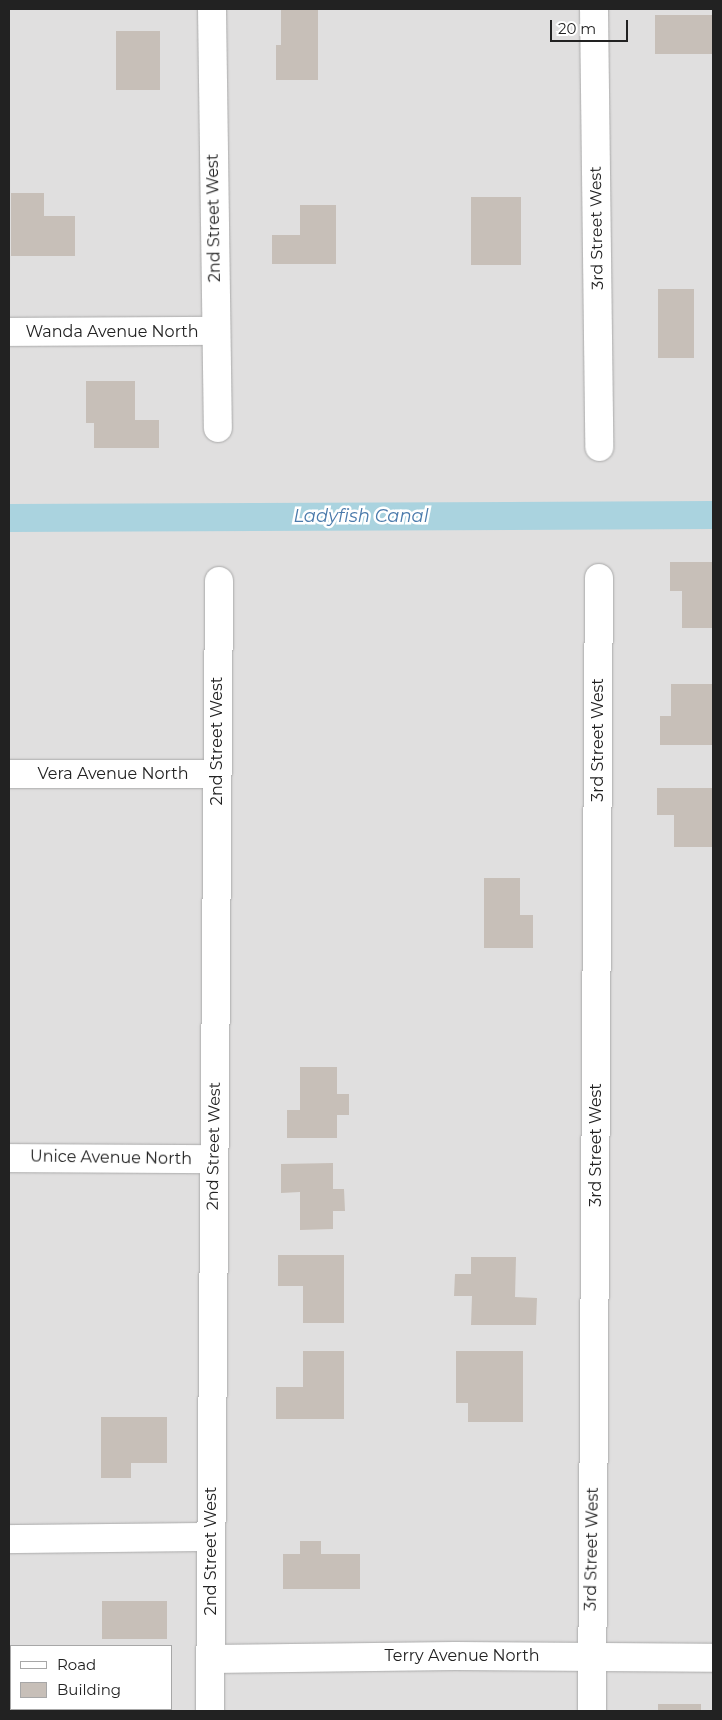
<!DOCTYPE html>
<html>
<head>
<meta charset="utf-8">
<style>
  body { margin:0 }
  #map { position:relative; width:722px; height:1720px; overflow:hidden; background:#f2efe9; font-family:Montserrat,sans-serif }
  div>[style] { position:absolute }
  [style*='--x'] { left:calc(var(--x)*1px); top:calc(var(--y)*1px); width:calc(var(--w)*1px); rotate:calc(var(--a)*1deg) }
  .residential>* { inset:0; background:#e0dfdf }
  .canal>* { height:28px; margin:-14px; padding:0 14px; transform-origin:14px; border-radius:14px; background:#aad3df }
  .building>* { inset:0; background:#c7bfb8; transform-origin:0 0 }
  .roads { filter:drop-shadow(0 0 1px #a9a9a9) drop-shadow(0 0 1px #a9a9a9) }
  .minor>* { height:28px; margin:-14px; padding:0 14px; transform-origin:14px; border-radius:14px; background:#fff }
  span { translate:-50% -50%; white-space:nowrap; text-align:center; line-height:1.15; -webkit-text-stroke:5px #fff; paint-order:stroke }
  .street-label { font-size:16px; color:#222 }
  .water-label { font-size:18px; color:#4a7aab; font-style:italic }
  .frame { position:absolute; inset:0; border:10px solid #222; pointer-events:none }
  .legend { position:absolute; left:10px; top:1645px; width:162px; height:65px; box-sizing:border-box; background:#fff; border:1px solid #a7a7a7; margin:0; padding:6px 9px; list-style:none; font-size:15px; color:#222 }
  .legend li { display:flex; align-items:center; gap:10px; height:25px }
  .legend b { width:25px; border:1px solid #a7a7a7 }
  .scale { position:absolute; left:550px; top:20px; width:78px; height:22px; box-sizing:border-box; border:2px solid #222; border-top:0; padding-left:6px; font-size:15px; line-height:18px; white-space:nowrap; color:#222; -webkit-text-stroke:4px #fff; paint-order:stroke }
</style>
</head>
<body>
<div id="map">
  <div class="residential">
    <i style="clip-path:polygon(evenodd,9px 9px,713px 9px,713px 1711px,9px 1711px,9px 9px,11px 1646px,171px 1646px,171px 1709px,11px 1709px,11px 1646px)"></i>
  </div>
  <div class="canal">
    <i style="--x:9;--y:518;--w:704;--a:-0.24"></i>
  </div>
  <div class="building">
    <i style="clip-path:polygon(281px 9px,318px 9px,318px 80px,276px 80px,276px 45px,281px 45px)"></i>
    <i style="left:655px;top:15px;width:58px;height:39px"></i>
    <i style="left:116px;top:31px;width:44px;height:59px"></i>
    <i style="clip-path:polygon(11px 193px,44px 193px,44px 216px,75px 216px,75px 256px,11px 256px)"></i>
    <i style="left:471px;top:197px;width:50px;height:68px"></i>
    <i style="clip-path:polygon(300px 205px,336px 205px,336px 264px,272px 264px,272px 235px,300px 235px)"></i>
    <i style="left:658px;top:289px;width:36px;height:69px"></i>
    <i style="clip-path:polygon(86px 381px,135px 381px,135px 420px,159px 420px,159px 448px,94px 448px,94px 423px,86px 423px)"></i>
    <i style="clip-path:polygon(670px 562px,713px 562px,713px 628px,682px 628px,682px 591px,670px 591px)"></i>
    <i style="clip-path:polygon(671px 684px,713px 684px,713px 745px,660px 745px,660px 716px,671px 716px)"></i>
    <i style="clip-path:polygon(657px 788px,713px 788px,713px 847px,674px 847px,674px 815px,657px 815px)"></i>
    <i style="clip-path:polygon(484px 878px,520px 878px,520px 915px,533px 915px,533px 948px,484px 948px)"></i>
    <i style="clip-path:polygon(300px 1067px,337px 1067px,337px 1094px,349px 1094px,349px 1115px,337px 1115px,337px 1138px,287px 1138px,287px 1110px,300px 1110px)"></i>
    <i style="clip-path:polygon(333px 1163px,333px 1189px,344px 1189px,345px 1211px,333px 1211px,333px 1229px,300px 1230px,300px 1192px,281px 1193px,281px 1164px)"></i>
    <i style="clip-path:polygon(278px 1255px,344px 1255px,344px 1323px,303px 1323px,303px 1286px,278px 1286px)"></i>
    <i style="clip-path:polygon(471px 1257px,516px 1257px,515px 1297px,537px 1298px,536px 1325px,471px 1325px,472px 1296px,454px 1296px,455px 1274px,471px 1274px)"></i>
    <i style="clip-path:polygon(303px 1351px,344px 1351px,344px 1419px,276px 1419px,276px 1387px,303px 1387px)"></i>
    <i style="clip-path:polygon(456px 1351px,523px 1351px,523px 1422px,468px 1422px,468px 1403px,456px 1403px)"></i>
    <i style="clip-path:polygon(101px 1417px,167px 1417px,167px 1463px,131px 1463px,131px 1478px,101px 1478px)"></i>
    <i style="clip-path:polygon(300px 1541px,321px 1541px,321px 1554px,360px 1554px,360px 1589px,283px 1589px,283px 1554px,300px 1554px)"></i>
    <i style="left:102px;top:1601px;width:65px;height:38px"></i>
    <i style="left:658px;top:1704px;width:43px;height:7px"></i>
  </div>
  <div class="roads">
    <div class="minor">
      <i style="--x:212;--y:9;--w:419;--a:89.2"></i>
      <i style="--x:594;--y:9;--w:438;--a:89.3"></i>
      <i style="--x:9;--y:332;--w:207;--a:-0.3"></i>
      <i style="--x:9;--y:774;--w:208;--a:0"></i>
      <i style="--x:9;--y:1158;--w:204;--a:0.3"></i>
      <i style="--x:9;--y:1539;--w:202;--a:-0.6"></i>
      <i style="--x:211;--y:1659;--w:244;--a:-0.7"></i>
      <i style="--x:455;--y:1656;--w:258;--a:0.4"></i>
      <i style="--x:210;--y:1711;--w:1130;--a:-89.54"></i>
      <i style="--x:592;--y:1711;--w:1133;--a:-89.65"></i>
    </div>
  </div>
  <div class="street-label">
    <span style="left:214px;top:218px;rotate:-91deg">2nd Street West</span>
    <span style="left:597px;top:228px;rotate:-91deg">3rd Street West</span>
    <span style="left:112px;top:332px">Wanda Avenue North</span>
    <span style="left:598px;top:740px;rotate:-90deg">3rd Street West</span>
    <span style="left:217px;top:741px;rotate:-90deg">2nd Street West</span>
    <span style="left:113px;top:774px">Vera Avenue North</span>
    <span style="left:596px;top:1145px;rotate:-90deg">3rd Street West</span>
    <span style="left:214px;top:1146px;rotate:-89deg">2nd Street West</span>
    <span style="left:111px;top:1158px;rotate:1deg">Unice Avenue North</span>
    <span style="left:592px;top:1549px;rotate:-89deg">3rd Street West</span>
    <span style="left:211px;top:1551px;rotate:-90deg">2nd Street West</span>
    <span style="left:462px;top:1656px">Terry Avenue North</span>
  </div>
  <div class="water-label">
    <span style="left:361px;top:516px">Ladyfish Canal</span>
  </div>
  <div class="frame"></div>
  <ul class="legend">
  <li><b style="height:6px;background:#fff"></b>Road</li>
  <li><b style="height:14px;background:#c7bfb8"></b>Building</li>
  </ul>
  <div class="scale">20 m</div>
</div>
</body>
</html>
